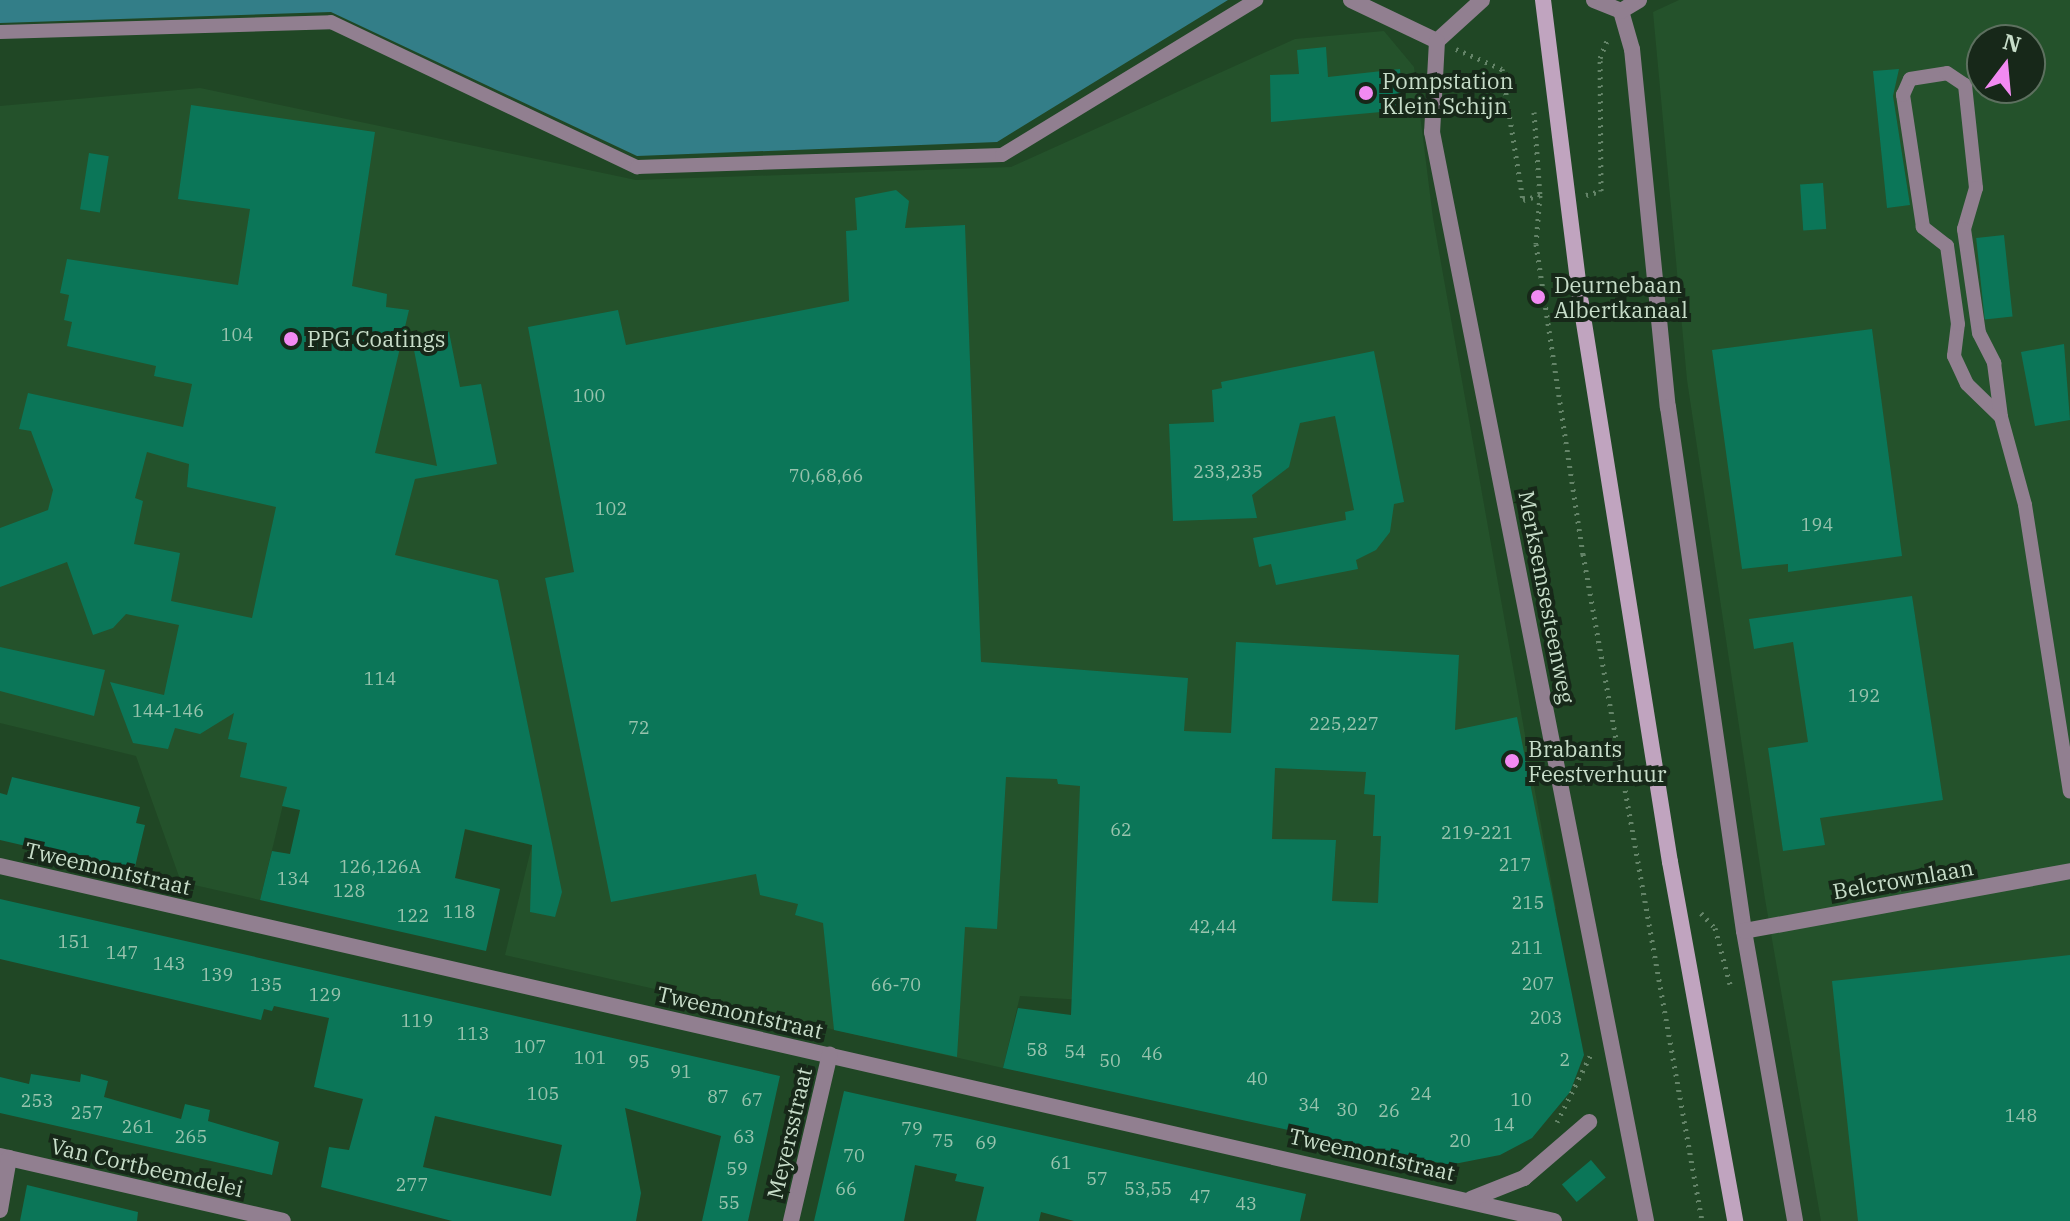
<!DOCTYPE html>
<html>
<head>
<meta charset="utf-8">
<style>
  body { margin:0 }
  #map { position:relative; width:2070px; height:1221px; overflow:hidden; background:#204725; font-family:"IBM Plex Serif",serif }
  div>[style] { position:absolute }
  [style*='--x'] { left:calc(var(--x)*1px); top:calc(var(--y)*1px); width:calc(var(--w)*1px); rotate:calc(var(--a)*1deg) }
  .built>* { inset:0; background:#24522b }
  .water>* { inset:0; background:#337e88 }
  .building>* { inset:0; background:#0b7658; transform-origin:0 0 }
  .path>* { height:5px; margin-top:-2.5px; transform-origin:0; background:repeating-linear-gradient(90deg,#648468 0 2px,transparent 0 8px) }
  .service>* { height:14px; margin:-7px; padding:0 7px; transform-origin:7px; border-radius:7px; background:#917f90 }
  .minor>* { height:16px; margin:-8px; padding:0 8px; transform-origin:8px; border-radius:8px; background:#917f90 }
  .secondary>* { height:16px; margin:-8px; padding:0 8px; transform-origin:8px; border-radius:8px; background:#c0a4bf }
  .dots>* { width:22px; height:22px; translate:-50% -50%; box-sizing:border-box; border:4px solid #172819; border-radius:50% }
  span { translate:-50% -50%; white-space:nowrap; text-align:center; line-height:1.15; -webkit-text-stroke:8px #172819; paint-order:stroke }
  .number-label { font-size:18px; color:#98c3ad }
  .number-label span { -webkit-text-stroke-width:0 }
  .poi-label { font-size:22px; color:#c7ddc9 }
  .left { translate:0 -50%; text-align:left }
  .street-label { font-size:22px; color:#c7ddc9 }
  .north { position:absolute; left:1966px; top:24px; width:80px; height:80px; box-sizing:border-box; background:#172819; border:2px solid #5d705f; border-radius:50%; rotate:16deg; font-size:22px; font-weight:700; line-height:32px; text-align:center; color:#c7ddc9 }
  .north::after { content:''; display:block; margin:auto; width:28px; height:36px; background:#f28af2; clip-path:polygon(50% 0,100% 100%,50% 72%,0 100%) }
</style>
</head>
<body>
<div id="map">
  <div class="built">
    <i style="clip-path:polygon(evenodd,1679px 0,2070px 0,2070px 1221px,1821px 1221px,1765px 899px,1687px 380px,1653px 12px,1679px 0,1982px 40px,2030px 40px,2030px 88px,1982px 88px,1982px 40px)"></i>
    <i style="clip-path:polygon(1384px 31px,1414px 67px,1433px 218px,1556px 909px,1130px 1003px,1020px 996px,1003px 1068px,505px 955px,532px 845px,287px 788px,260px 900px,181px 882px,136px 756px,0 723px,0 106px,200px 88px,636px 180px,1011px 167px,1295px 39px)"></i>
  </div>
  <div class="water">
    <i style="clip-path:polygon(0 0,1228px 0,997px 142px,637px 156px,331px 12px,0 23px)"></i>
  </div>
  <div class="building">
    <i style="clip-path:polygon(1326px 47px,1328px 77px,1400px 69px,1403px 110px,1271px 122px,1270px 75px,1299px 74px,1297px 50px)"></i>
    <i style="clip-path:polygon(1899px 69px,1893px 96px,1910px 205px,1887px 208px,1873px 71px)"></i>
    <i style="clip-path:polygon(evenodd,191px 105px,375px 132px,352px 286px,387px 294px,386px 307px,409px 310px,375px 453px,437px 466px,412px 340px,449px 332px,460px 387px,481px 384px,497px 464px,415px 479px,395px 555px,498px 580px,562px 892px,555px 917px,530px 912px,532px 845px,465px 829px,455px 878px,500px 889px,486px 951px,260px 900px,272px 851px,290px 854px,300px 810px,282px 806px,287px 787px,240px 777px,247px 743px,228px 739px,234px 713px,200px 734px,175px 728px,168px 749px,133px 743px,110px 682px,164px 695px,179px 625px,126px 614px,113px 628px,93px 635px,67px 562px,0 587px,0 528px,48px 510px,53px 490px,31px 431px,19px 429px,28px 393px,183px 427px,192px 384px,154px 376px,156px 366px,67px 346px,72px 322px,64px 320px,69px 295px,60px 293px,67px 259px,238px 285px,250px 209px,178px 199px,191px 105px,147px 452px,189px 464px,187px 487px,276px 507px,252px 618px,171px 601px,180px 553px,134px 544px,143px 501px,135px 498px,147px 452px)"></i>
    <i style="left:89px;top:153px;width:20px;height:57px;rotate:9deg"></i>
    <i style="left:1823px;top:183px;width:46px;height:23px;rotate:86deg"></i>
    <i style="clip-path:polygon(evenodd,896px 190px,909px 201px,905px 228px,965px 225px,981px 662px,1188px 678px,1184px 731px,1231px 733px,1236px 642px,1459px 655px,1455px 730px,1517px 717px,1584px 1055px,1570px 1092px,1532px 1138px,1500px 1155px,1449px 1165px,1003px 1068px,1018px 1008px,1071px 1015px,1080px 786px,1058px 784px,1057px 779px,1006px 777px,997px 929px,965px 927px,957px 1057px,834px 1030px,823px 923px,795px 915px,798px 904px,760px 895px,756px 874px,611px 902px,545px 578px,574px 572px,528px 327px,618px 310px,626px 345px,849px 301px,846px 231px,857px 230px,855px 198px,896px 190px,1275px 768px,1366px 772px,1364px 794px,1375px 795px,1373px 836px,1381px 836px,1378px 903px,1332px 901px,1336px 840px,1272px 839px,1275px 768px)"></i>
    <i style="left:2004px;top:235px;width:82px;height:28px;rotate:84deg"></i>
    <i style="clip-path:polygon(1872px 329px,1902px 556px,1788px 572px,1788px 564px,1742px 569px,1712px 350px)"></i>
    <i style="clip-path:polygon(2064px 344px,2070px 420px,2035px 426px,2021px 352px)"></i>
    <i style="clip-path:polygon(1374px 351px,1404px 502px,1394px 504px,1390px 532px,1376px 550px,1356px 560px,1358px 569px,1276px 585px,1271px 564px,1259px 567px,1253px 538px,1346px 520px,1345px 512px,1354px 510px,1335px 416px,1300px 423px,1289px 467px,1252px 495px,1257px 518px,1173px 521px,1169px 424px,1214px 422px,1212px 390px,1222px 388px,1221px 382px)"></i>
    <i style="clip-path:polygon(1912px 596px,1943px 800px,1820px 818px,1825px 845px,1783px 851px,1768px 748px,1808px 742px,1793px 642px,1754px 649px,1749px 619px)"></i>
    <i style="clip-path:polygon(0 647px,105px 670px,94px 716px,0 691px)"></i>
    <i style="clip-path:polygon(12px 777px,140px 807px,136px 823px,145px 825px,134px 871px,0 840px,0 793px,7px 795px)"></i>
    <i style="clip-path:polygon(evenodd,0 899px,780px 1076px,748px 1221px,702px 1221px,721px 1136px,625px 1108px,641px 1193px,636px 1221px,452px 1221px,321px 1187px,329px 1147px,349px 1150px,363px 1099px,314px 1087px,329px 1018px,274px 1006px,272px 1011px,264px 1009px,261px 1020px,0 959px,0 899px,435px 1116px,562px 1145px,551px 1196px,423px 1167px,435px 1116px)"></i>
    <i style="clip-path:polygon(2070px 955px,2070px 1221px,1858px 1221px,1832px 981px)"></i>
    <i style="clip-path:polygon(31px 1074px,80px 1082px,81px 1074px,108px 1081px,104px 1097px,181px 1119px,185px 1104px,210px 1110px,208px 1121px,279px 1142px,272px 1175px,0 1113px,0 1077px,29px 1084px)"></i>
    <i style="clip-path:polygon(844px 1091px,1306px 1194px,1300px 1221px,1074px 1221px,1041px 1212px,1039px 1221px,976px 1221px,984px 1187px,955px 1181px,957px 1174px,915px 1165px,904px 1221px,814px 1221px)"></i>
    <i style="left:1591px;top:1160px;width:23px;height:38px;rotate:50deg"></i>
    <i style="clip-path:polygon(27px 1185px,138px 1212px,137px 1221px,20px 1221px)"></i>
  </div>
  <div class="path">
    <i style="--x:1456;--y:49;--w:50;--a:23.5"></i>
    <i style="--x:1502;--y:69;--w:133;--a:80.9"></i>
    <i style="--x:1523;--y:200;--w:18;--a:-16"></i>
    <i style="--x:1534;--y:112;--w:83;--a:85.9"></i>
    <i style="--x:1540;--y:195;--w:49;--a:94.7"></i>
    <i style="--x:1536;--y:244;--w:314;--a:81.4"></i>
    <i style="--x:1583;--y:554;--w:678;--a:79.88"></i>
    <i style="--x:1586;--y:195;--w:16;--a:-15"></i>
    <i style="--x:1601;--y:191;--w:133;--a:-90.4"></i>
    <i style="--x:1600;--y:58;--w:22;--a:-68"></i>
    <i style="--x:1701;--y:913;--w:21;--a:47"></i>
    <i style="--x:1715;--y:928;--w:58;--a:75"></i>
    <i style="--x:1557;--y:1122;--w:78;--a:-63.4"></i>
  </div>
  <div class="service">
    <i style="--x:0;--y:32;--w:331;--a:-1.7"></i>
    <i style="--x:331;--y:22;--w:339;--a:25.4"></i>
    <i style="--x:637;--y:167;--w:365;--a:-1.9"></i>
    <i style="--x:1002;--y:155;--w:298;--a:-31.4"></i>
    <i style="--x:2001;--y:417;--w:47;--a:-135.9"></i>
    <i style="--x:1967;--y:384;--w:31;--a:-115"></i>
    <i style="--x:1954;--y:356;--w:32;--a:-83"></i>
    <i style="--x:1958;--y:324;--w:79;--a:-98"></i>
    <i style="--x:1947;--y:246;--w:31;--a:-142"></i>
    <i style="--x:1923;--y:227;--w:134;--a:-98.6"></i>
    <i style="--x:1903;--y:95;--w:17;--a:-66"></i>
    <i style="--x:1910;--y:79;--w:37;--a:-9"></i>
    <i style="--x:1947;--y:73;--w:22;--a:34"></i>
    <i style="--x:1965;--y:85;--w:104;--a:83.9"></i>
    <i style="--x:1976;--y:188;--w:43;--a:106.3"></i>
    <i style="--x:1964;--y:229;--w:105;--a:81.8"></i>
    <i style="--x:1979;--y:333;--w:34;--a:63"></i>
    <i style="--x:1994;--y:363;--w:54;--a:82.6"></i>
    <i style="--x:2001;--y:417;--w:91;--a:74.7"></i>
    <i style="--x:2025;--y:505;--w:290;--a:81.1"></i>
  </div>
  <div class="minor">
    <i style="--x:1351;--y:0;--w:95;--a:25.5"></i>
    <i style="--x:1482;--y:0;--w:61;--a:137.7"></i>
    <i style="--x:1437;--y:41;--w:91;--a:93.1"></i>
    <i style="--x:1432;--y:132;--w:1110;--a:78.88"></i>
    <i style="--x:1594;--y:0;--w:29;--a:22"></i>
    <i style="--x:1621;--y:11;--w:40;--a:74"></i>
    <i style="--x:1632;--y:49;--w:360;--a:84.3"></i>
    <i style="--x:1668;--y:407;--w:529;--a:81.75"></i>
    <i style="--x:1744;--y:931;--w:294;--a:80"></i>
    <i style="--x:1621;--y:11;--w:21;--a:-31"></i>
    <i style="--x:0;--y:866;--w:1594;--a:12.87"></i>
    <i style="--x:1744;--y:931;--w:331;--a:-10.4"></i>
    <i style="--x:0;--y:1156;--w:290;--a:12.9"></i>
    <i style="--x:1471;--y:1199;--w:57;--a:-21.6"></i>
    <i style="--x:1524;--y:1178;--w:86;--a:-40.7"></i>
    <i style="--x:0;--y:1210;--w:53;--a:-80.2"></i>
    <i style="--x:791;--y:1221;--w:171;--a:-76.9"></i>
  </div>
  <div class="secondary">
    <i style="--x:1543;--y:0;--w:306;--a:82.9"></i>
    <i style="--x:1581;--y:304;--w:565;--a:80.94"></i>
    <i style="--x:1670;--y:862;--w:365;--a:79.7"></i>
  </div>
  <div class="dots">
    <i style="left:1366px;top:93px;background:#f28af2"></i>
    <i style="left:1538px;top:297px;background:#f28af2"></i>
    <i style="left:291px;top:339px;background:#f28af2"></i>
    <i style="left:1512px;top:761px;background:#f28af2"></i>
  </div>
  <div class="number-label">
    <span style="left:237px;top:335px">104</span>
    <span style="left:589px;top:396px">100</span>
    <span style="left:1228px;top:472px">233,235</span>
    <span style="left:826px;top:476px">70,68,66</span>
    <span style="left:611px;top:509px">102</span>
    <span style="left:1817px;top:525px">194</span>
    <span style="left:380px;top:679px">114</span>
    <span style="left:1864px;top:696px">192</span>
    <span style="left:168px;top:711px">144-146</span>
    <span style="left:1344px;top:724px">225,227</span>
    <span style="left:639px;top:728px">72</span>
    <span style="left:1121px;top:830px">62</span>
    <span style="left:1477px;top:833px">219-221</span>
    <span style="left:1515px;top:865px">217</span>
    <span style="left:380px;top:867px">126,126A</span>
    <span style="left:293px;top:879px">134</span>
    <span style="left:349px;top:891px">128</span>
    <span style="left:1528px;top:903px">215</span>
    <span style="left:459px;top:912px">118</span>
    <span style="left:413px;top:916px">122</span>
    <span style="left:1213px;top:927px">42,44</span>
    <span style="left:74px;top:942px">151</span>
    <span style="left:1527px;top:948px">211</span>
    <span style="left:122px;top:953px">147</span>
    <span style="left:169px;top:964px">143</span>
    <span style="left:217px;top:975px">139</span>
    <span style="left:1538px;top:984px">207</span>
    <span style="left:266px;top:985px">135</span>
    <span style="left:896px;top:985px">66-70</span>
    <span style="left:325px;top:995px">129</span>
    <span style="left:1546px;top:1018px">203</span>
    <span style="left:417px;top:1021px">119</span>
    <span style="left:473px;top:1034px">113</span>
    <span style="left:530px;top:1047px">107</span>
    <span style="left:1037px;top:1050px">58</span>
    <span style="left:1075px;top:1052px">54</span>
    <span style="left:1152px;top:1054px">46</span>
    <span style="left:590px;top:1058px">101</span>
    <span style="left:1565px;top:1060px">2</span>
    <span style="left:1110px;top:1061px">50</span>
    <span style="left:639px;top:1062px">95</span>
    <span style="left:681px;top:1072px">91</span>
    <span style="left:1257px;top:1079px">40</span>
    <span style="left:543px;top:1094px">105</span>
    <span style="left:1421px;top:1094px">24</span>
    <span style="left:718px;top:1097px">87</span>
    <span style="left:752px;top:1100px">67</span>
    <span style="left:1521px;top:1100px">10</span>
    <span style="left:37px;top:1101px">253</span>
    <span style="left:1309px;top:1105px">34</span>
    <span style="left:1347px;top:1110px">30</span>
    <span style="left:1389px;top:1111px">26</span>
    <span style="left:87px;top:1113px">257</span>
    <span style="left:2021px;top:1116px">148</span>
    <span style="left:1504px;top:1125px">14</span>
    <span style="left:138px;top:1127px">261</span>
    <span style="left:912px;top:1129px">79</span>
    <span style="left:191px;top:1137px">265</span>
    <span style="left:744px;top:1137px">63</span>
    <span style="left:943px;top:1141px">75</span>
    <span style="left:1460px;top:1141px">20</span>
    <span style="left:986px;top:1143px">69</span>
    <span style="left:854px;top:1156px">70</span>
    <span style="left:1061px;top:1163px">61</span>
    <span style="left:737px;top:1169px">59</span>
    <span style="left:1097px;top:1179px">57</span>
    <span style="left:412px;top:1185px">277</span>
    <span style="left:846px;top:1189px">66</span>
    <span style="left:1148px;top:1189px">53,55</span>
    <span style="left:1200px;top:1197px">47</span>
    <span style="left:729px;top:1203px">55</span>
    <span style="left:1246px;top:1204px">43</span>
  </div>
  <div class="poi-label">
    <span class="left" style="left:1382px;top:93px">Pompstation<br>Klein Schijn</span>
    <span class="left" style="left:1554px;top:297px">Deurnebaan<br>Albertkanaal</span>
    <span class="left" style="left:307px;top:339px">PPG Coatings</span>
    <span class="left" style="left:1528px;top:761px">Brabants<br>Feestverhuur</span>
  </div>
  <div class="street-label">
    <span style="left:1547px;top:597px;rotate:79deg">Merksemsesteenweg</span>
    <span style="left:108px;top:868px;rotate:13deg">Tweemontstraat</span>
    <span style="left:1903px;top:879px;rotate:-10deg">Belcrownlaan</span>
    <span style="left:740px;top:1012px;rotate:13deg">Tweemontstraat</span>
    <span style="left:789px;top:1133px;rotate:-77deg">Meyersstraat</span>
    <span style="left:1372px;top:1154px;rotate:13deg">Tweemontstraat</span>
    <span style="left:147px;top:1167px;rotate:13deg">Van Cortbeemdelei</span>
  </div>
  <div class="north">N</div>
</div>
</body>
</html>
